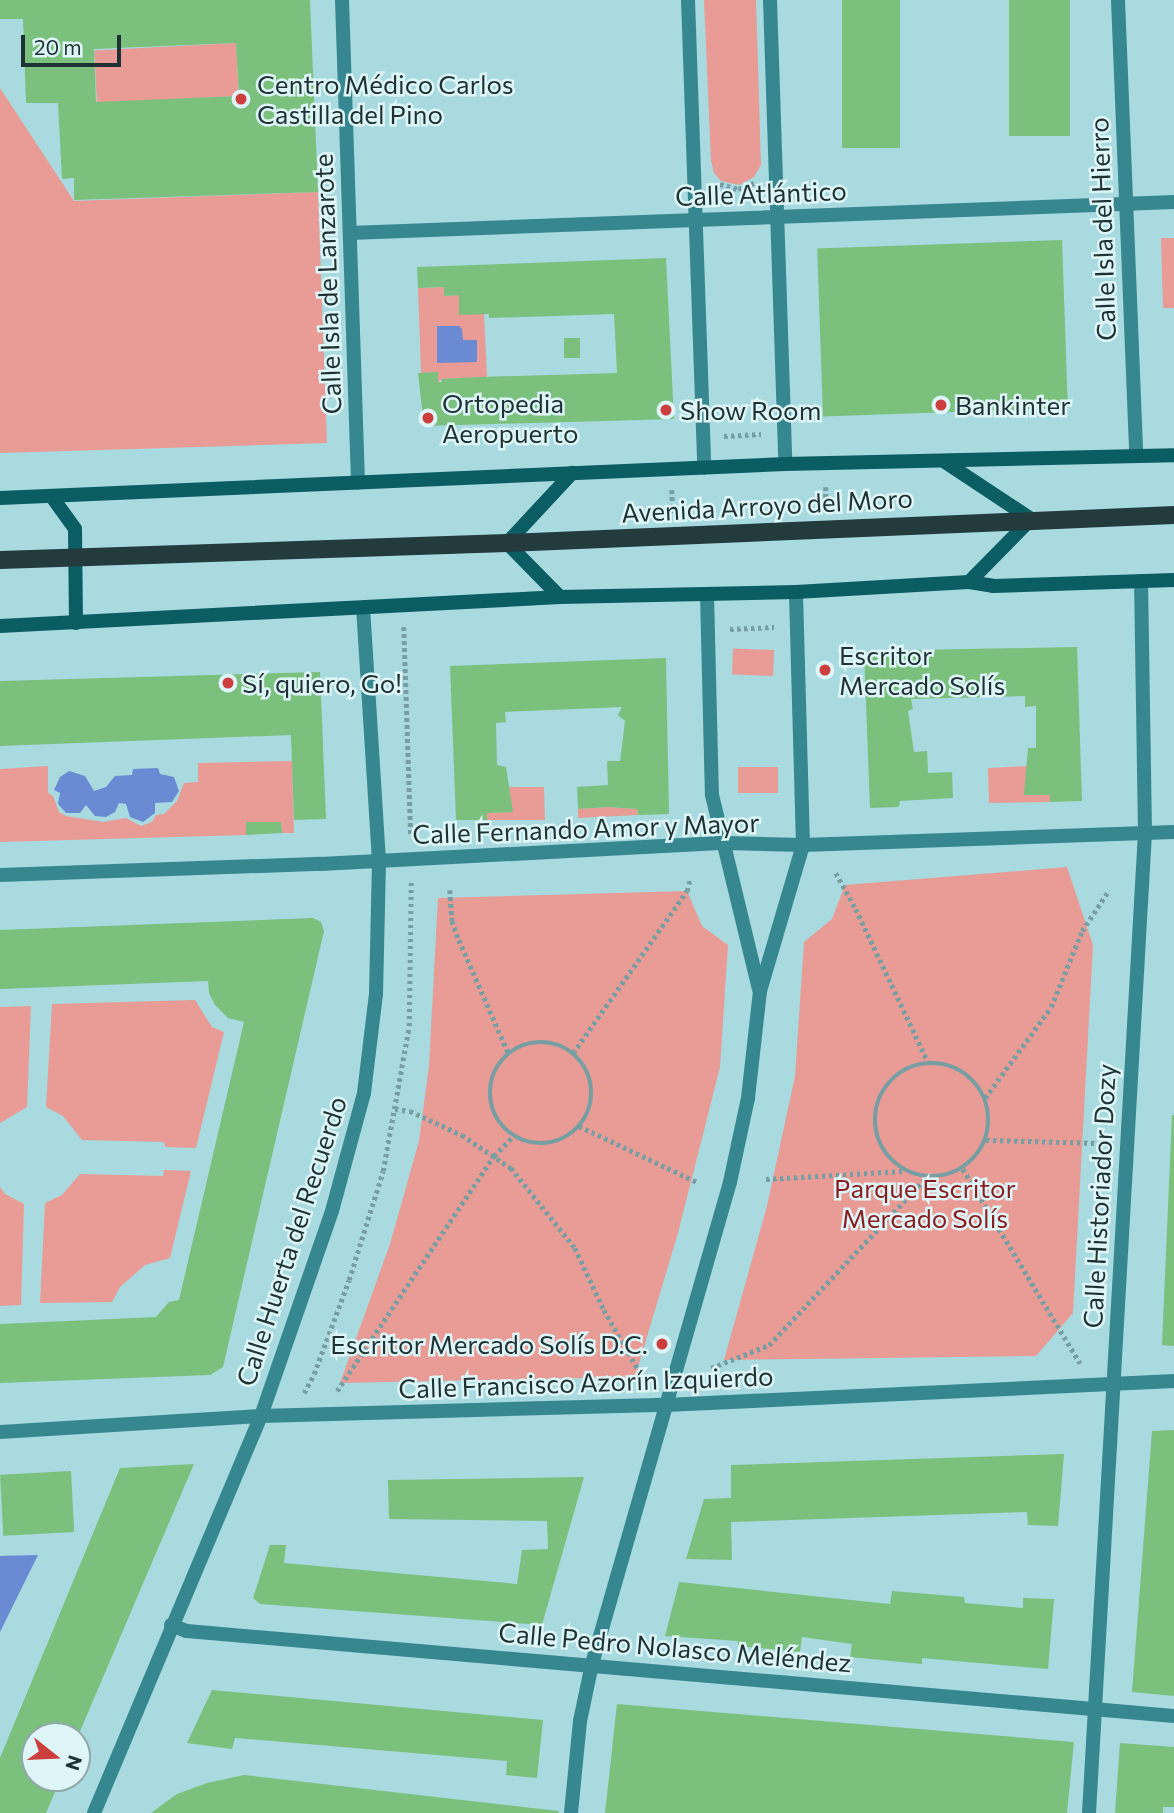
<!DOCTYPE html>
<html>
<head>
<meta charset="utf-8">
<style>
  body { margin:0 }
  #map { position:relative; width:1174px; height:1813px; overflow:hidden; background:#a9dadf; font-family:Commissioner,sans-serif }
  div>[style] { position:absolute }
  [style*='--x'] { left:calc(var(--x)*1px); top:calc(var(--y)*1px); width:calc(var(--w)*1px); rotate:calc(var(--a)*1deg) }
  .green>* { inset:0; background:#e89c95; transform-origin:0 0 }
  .water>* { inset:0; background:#6a8bd3 }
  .building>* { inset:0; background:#7cc07e; transform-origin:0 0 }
  .path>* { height:4.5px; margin-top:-2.25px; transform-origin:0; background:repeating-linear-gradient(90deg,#779ea2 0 3.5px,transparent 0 7px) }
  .path>.ring { margin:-2.25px; padding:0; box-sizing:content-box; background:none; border:4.5px solid #779ea2; border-radius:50% }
  .street>* { height:14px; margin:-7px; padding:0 7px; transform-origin:7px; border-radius:7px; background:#368790 }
  .secondary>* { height:14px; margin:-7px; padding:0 7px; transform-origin:7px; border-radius:7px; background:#0b5d64 }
  .primary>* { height:18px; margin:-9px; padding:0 9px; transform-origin:9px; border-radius:9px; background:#233b3d }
  .dots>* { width:19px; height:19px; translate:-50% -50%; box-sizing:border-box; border:4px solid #def6f8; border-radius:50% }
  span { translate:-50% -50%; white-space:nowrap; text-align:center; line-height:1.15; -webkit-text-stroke:5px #def6f8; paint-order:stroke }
  .poi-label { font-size:26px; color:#1e3133 }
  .left { translate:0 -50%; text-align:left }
  .right { translate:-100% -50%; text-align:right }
  .street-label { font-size:26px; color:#1e3133 }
  .park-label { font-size:26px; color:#8a1c1f }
  .north { position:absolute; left:21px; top:1722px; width:70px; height:70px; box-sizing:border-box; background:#def6f8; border:2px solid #91a7a9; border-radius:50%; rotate:108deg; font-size:19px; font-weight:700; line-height:28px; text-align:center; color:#1e3133 }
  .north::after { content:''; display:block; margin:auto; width:24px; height:32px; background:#cd3e3e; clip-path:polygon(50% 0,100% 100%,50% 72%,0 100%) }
  .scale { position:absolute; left:21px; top:35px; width:100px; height:32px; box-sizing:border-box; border:4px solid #1e3133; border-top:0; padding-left:9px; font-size:21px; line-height:24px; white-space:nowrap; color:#1e3133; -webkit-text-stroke:5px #def6f8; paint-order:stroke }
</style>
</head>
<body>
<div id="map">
  <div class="green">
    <i style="clip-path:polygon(704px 0,756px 0,761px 165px,754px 177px,739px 185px,721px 181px,714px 173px,711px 161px)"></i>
    <i style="left:236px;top:43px;width:53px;height:142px;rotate:87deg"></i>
    <i style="clip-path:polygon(0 88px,74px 201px,318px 192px,327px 443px,0 453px)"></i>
    <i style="clip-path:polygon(1161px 238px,1174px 238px,1174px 308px,1163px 308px)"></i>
    <i style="clip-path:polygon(444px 287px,444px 296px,459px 295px,484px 314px,487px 377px,442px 379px,438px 382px,437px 372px,421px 373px,418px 288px)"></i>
    <i style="left:774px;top:650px;width:26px;height:41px;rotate:92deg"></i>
    <i style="clip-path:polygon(292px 761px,294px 833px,282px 833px,281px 822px,246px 822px,246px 835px,0 842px,0 769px,48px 766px,48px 793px,53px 796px,59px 812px,66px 816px,103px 822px,126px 818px,141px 826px,152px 822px,156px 815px,164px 814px,177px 801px,184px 783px,198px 782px,198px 763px)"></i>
    <i style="clip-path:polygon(1028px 766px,1050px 795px,1050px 802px,989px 803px,988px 768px)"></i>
    <i style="left:778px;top:767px;width:26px;height:40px;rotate:90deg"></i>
    <i style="clip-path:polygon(507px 787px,544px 787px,545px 820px,487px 820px,487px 813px,513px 812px)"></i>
    <i style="clip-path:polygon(608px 807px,637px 809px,638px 815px,578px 818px,578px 809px)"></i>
    <i style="clip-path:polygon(1067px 867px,1093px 945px,1073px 1313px,1036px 1356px,724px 1360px,767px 1206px,795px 1076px,804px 942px,832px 919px,845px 885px)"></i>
    <i style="clip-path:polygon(687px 891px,702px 926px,728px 945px,720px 1067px,678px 1233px,635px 1377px,340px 1383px,390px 1244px,419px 1141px,429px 1066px,438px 898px)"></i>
    <i style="clip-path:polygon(195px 1000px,212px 1027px,224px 1032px,196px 1148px,165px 1147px,164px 1142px,82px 1140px,63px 1116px,46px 1107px,52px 1004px)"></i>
    <i style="clip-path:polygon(31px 1006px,27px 1107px,0 1123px,0 1007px)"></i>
    <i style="clip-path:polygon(164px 1170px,191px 1171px,170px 1258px,145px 1265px,120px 1287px,112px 1302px,40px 1303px,45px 1203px,62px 1195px,80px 1174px,163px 1176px)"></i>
    <i style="clip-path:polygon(0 1187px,5px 1194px,24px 1204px,21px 1305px,0 1306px)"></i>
  </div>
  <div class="water">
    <i style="clip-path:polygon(437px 326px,459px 326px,462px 329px,463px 340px,477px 340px,477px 362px,437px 363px)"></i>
    <i style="clip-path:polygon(158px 768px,160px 774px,174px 777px,179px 791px,172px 802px,155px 803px,155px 813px,143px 822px,130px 817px,126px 804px,119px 803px,115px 812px,106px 817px,95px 816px,86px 805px,80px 813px,66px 813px,58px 804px,60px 793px,54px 790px,60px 777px,69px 771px,85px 776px,94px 791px,106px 787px,115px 776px,132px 775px,133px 769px)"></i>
    <i style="clip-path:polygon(38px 1555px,0 1632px,0 1556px)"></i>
  </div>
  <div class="building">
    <i style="clip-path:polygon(evenodd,0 0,310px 0,318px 192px,74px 200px,74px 178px,62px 179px,58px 103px,26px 103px,23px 19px,0 19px,0 0,236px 43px,239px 96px,96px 102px,94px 49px,236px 43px)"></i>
    <i style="left:842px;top:0;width:58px;height:148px"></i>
    <i style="left:1009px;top:0;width:61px;height:136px"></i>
    <i style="left:1062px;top:240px;width:168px;height:245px;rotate:88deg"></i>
    <i style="clip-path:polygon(666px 258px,674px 419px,424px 426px,418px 373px,438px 372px,438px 382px,442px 382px,441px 379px,479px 377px,617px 373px,614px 314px,489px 318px,489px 314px,459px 315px,459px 295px,444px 296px,444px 287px,418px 288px,417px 267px)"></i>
    <i style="left:580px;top:338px;width:20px;height:16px;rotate:90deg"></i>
    <i style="clip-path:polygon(1077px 647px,1082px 801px,1050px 802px,1050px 795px,1024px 795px,1028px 748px,1036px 748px,1036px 706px,1025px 707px,1025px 696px,911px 699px,913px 709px,908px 711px,914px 752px,927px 751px,928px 773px,952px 772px,953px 798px,900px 801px,899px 807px,870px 808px,864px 651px)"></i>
    <i style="clip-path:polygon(666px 658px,669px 814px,638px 815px,637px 809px,608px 807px,578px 809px,577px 787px,608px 785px,607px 761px,620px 761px,625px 721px,618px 715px,622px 707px,505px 712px,506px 722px,496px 723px,497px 765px,506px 767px,513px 812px,487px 813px,487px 820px,456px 820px,450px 666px)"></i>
    <i style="clip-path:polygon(320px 672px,326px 819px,294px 820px,291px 735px,0 746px,0 681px)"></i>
    <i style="clip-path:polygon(246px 822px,281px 822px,282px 833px,246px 835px)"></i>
    <i style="clip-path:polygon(313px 918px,321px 922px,324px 931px,223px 1367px,210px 1375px,0 1383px,0 1324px,156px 1317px,169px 1302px,179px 1300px,244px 1022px,228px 1018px,215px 1005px,209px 993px,208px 981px,0 989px,0 930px)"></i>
    <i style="clip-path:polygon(1172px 1115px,1174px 1115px,1174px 1346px,1162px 1345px)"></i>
    <i style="clip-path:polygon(1174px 1430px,1174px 1696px,1132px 1692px,1152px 1431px)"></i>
    <i style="clip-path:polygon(1064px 1454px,1058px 1526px,1028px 1525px,1027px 1512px,731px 1522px,732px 1560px,686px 1559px,704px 1499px,731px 1498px,731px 1465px)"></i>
    <i style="clip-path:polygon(194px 1464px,78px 1736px,35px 1736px,35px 1778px,61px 1778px,46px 1813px,0 1813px,0 1758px,120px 1468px)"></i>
    <i style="left:71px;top:1471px;width:61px;height:71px;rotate:87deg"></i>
    <i style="clip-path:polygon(584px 1477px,542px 1625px,260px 1604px,253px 1598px,270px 1545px,286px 1545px,284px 1563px,517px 1584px,522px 1550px,548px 1549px,547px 1521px,389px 1519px,388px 1480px)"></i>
    <i style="clip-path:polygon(679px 1582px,890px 1604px,892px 1591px,964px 1597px,965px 1603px,1023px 1608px,1023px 1598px,1054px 1599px,1048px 1669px,922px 1658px,922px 1664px,850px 1657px,852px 1644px,802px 1637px,800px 1652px,738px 1646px,738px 1641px,665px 1636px)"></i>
    <i style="clip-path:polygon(212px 1690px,543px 1720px,537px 1778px,506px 1775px,507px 1761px,235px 1738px,232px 1749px,187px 1743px)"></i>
    <i style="clip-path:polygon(617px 1704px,1074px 1742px,1067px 1813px,605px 1813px)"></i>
    <i style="clip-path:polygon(1120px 1743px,1174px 1747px,1174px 1807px,1163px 1807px,1163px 1813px,1115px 1813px)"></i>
    <i style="clip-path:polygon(244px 1775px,559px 1811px,559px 1813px,151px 1813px,177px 1794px,207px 1783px)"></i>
  </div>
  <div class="path">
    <i style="--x:720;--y:184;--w:19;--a:16"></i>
    <i style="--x:738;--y:189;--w:17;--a:-21"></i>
    <i style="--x:724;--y:436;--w:37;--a:-3"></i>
    <i style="--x:826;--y:487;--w:19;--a:90"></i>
    <i style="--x:672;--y:490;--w:23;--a:88"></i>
    <i style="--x:404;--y:627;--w:208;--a:88.1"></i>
    <i style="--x:730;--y:629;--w:44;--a:-2.6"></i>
    <i style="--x:836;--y:873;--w:41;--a:60.9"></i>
    <i style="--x:856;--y:909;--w:169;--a:64.8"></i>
    <i style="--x:450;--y:890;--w:31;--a:86"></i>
    <i style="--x:452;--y:921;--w:20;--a:70"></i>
    <i style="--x:459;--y:940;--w:122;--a:66.4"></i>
    <i class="ring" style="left:490px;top:1042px;width:97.5px;height:97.5px"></i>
    <i style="--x:573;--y:1053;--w:198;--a:-54.9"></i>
    <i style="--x:687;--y:891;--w:12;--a:-76"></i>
    <i class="ring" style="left:875px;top:1063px;width:109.5px;height:109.5px"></i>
    <i style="--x:985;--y:1098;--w:112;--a:-54"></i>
    <i style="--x:1051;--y:1007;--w:82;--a:-67.8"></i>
    <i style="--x:1082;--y:931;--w:49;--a:-56.6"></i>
    <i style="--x:395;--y:1109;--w:15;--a:8"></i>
    <i style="--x:410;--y:1111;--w:57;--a:24.8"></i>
    <i style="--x:462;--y:1135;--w:59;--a:34"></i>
    <i style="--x:511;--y:1168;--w:102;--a:51.3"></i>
    <i style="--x:575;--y:1248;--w:68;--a:64.9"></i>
    <i style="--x:604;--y:1310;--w:76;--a:60.1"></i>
    <i style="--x:579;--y:1126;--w:133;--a:25.4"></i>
    <i style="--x:986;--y:1140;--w:111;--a:1.5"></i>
    <i style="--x:963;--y:1169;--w:227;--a:58.9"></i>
    <i style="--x:766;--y:1179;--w:138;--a:-3.3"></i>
    <i style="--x:711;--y:1368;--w:62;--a:-21.6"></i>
    <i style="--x:769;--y:1345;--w:229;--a:-46.8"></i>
    <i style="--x:337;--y:1391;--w:283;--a:-56.3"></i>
    <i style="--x:494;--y:1156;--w:28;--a:-46"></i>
    <i style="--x:304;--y:1393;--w:21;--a:-62"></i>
    <i style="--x:314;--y:1374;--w:100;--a:-69.6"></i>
    <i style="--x:349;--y:1280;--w:114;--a:-72.7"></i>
    <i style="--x:383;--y:1171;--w:147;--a:-79.8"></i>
    <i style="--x:409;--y:1026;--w:144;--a:-89.2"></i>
  </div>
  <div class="street">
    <i style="--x:342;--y:0;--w:483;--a:88.1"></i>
    <i style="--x:688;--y:0;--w:468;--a:88"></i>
    <i style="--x:770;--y:0;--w:464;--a:88.1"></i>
    <i style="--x:1118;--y:0;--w:456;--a:87.7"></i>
    <i style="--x:350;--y:233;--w:825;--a:-2.15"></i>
    <i style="--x:707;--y:594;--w:201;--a:88.6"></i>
    <i style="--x:712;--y:795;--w:200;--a:76.4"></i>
    <i style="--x:0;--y:875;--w:321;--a:-2"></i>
    <i style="--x:321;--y:864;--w:404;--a:-3"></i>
    <i style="--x:724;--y:843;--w:79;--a:1.5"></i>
    <i style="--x:803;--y:845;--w:371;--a:-2"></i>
    <i style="--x:0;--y:1432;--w:261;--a:-3.5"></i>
    <i style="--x:261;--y:1416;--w:405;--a:-1.6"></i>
    <i style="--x:666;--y:1405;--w:509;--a:-2.7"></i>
    <i style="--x:171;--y:1625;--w:17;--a:21"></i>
    <i style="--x:187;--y:1631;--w:991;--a:4.92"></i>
    <i style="--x:94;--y:1813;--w:431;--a:-67.2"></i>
    <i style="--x:261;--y:1416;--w:217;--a:-70.9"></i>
    <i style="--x:332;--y:1211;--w:122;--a:-74.8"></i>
    <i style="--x:364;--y:1093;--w:100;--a:-83.1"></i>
    <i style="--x:376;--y:994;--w:133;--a:-88.7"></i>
    <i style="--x:379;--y:861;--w:254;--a:-93.6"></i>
    <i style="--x:571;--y:1813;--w:92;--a:-84.4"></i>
    <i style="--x:580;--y:1721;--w:58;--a:-78.1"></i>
    <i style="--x:592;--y:1664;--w:501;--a:-74.02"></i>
    <i style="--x:730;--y:1182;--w:86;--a:-77.9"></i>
    <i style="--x:748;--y:1098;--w:108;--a:-83.6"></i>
    <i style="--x:760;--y:991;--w:152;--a:-73.6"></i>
    <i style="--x:803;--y:845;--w:253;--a:-91.6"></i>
    <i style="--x:1089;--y:1813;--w:982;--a:-86.73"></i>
    <i style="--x:1145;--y:833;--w:252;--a:-90.9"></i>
  </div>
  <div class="secondary">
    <i style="--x:945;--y:462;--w:103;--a:33.5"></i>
    <i style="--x:1031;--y:519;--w:88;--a:134.5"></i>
    <i style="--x:52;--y:497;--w:39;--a:54"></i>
    <i style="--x:75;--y:529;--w:94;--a:89.4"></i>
    <i style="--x:0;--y:498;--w:786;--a:-2.48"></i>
    <i style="--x:785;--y:464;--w:389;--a:-1.3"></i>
    <i style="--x:560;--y:597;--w:76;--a:-134.5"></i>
    <i style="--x:507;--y:543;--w:96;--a:-47.1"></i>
    <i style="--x:0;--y:626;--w:561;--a:-2.96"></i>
    <i style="--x:560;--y:597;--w:236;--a:-1.2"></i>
    <i style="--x:796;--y:592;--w:173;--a:-3.3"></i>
    <i style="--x:969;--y:582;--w:24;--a:9"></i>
    <i style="--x:993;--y:586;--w:181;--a:-1.9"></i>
  </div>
  <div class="primary">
    <i style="--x:0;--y:560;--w:507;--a:-1.92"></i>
    <i style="--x:507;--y:543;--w:668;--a:-2.4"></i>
  </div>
  <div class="dots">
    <i style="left:241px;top:99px;background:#cd3e3e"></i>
    <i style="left:941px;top:405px;background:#cd3e3e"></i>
    <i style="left:666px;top:410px;background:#cd3e3e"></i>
    <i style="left:428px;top:418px;background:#cd3e3e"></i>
    <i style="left:825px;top:670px;background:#cd3e3e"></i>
    <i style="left:228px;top:683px;background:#cd3e3e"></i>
    <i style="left:662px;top:1344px;background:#cd3e3e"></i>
  </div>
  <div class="poi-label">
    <span class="left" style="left:257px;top:99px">Centro Médico Carlos<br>Castilla del Pino</span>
    <span class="left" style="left:442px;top:418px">Ortopedia<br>Aeropuerto</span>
    <span class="left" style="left:955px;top:405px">Bankinter</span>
    <span class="left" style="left:680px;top:410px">Show Room</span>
    <span class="left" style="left:839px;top:670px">Escritor<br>Mercado Solís</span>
    <span class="left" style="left:242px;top:683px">Sí, quiero, Go!</span>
    <span class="right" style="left:648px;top:1344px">Escritor Mercado Solís D.C.</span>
  </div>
  <div class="street-label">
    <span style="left:761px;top:193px;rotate:-2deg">Calle Atlántico</span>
    <span style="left:1102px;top:229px;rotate:-92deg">Calle Isla del Hierro</span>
    <span style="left:327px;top:284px;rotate:-92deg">Calle Isla de Lanzarote</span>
    <span style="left:767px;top:505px;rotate:-3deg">Avenida Arroyo del Moro</span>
    <span style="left:586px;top:828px;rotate:-2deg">Calle Fernando Amor y Mayor</span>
    <span style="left:1099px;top:1196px;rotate:-87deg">Calle Historiador Dozy</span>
    <span style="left:291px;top:1241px;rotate:-72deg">Calle Huerta del Recuerdo</span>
    <span style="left:586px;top:1382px;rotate:-2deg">Calle Francisco Azorín Izquierdo</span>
    <span style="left:675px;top:1647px;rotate:5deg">Calle Pedro Nolasco Meléndez</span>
  </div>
  <div class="park-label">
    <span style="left:925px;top:1203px">Parque Escritor<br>Mercado Solís</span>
  </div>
  <div class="north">N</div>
  <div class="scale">20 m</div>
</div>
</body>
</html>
